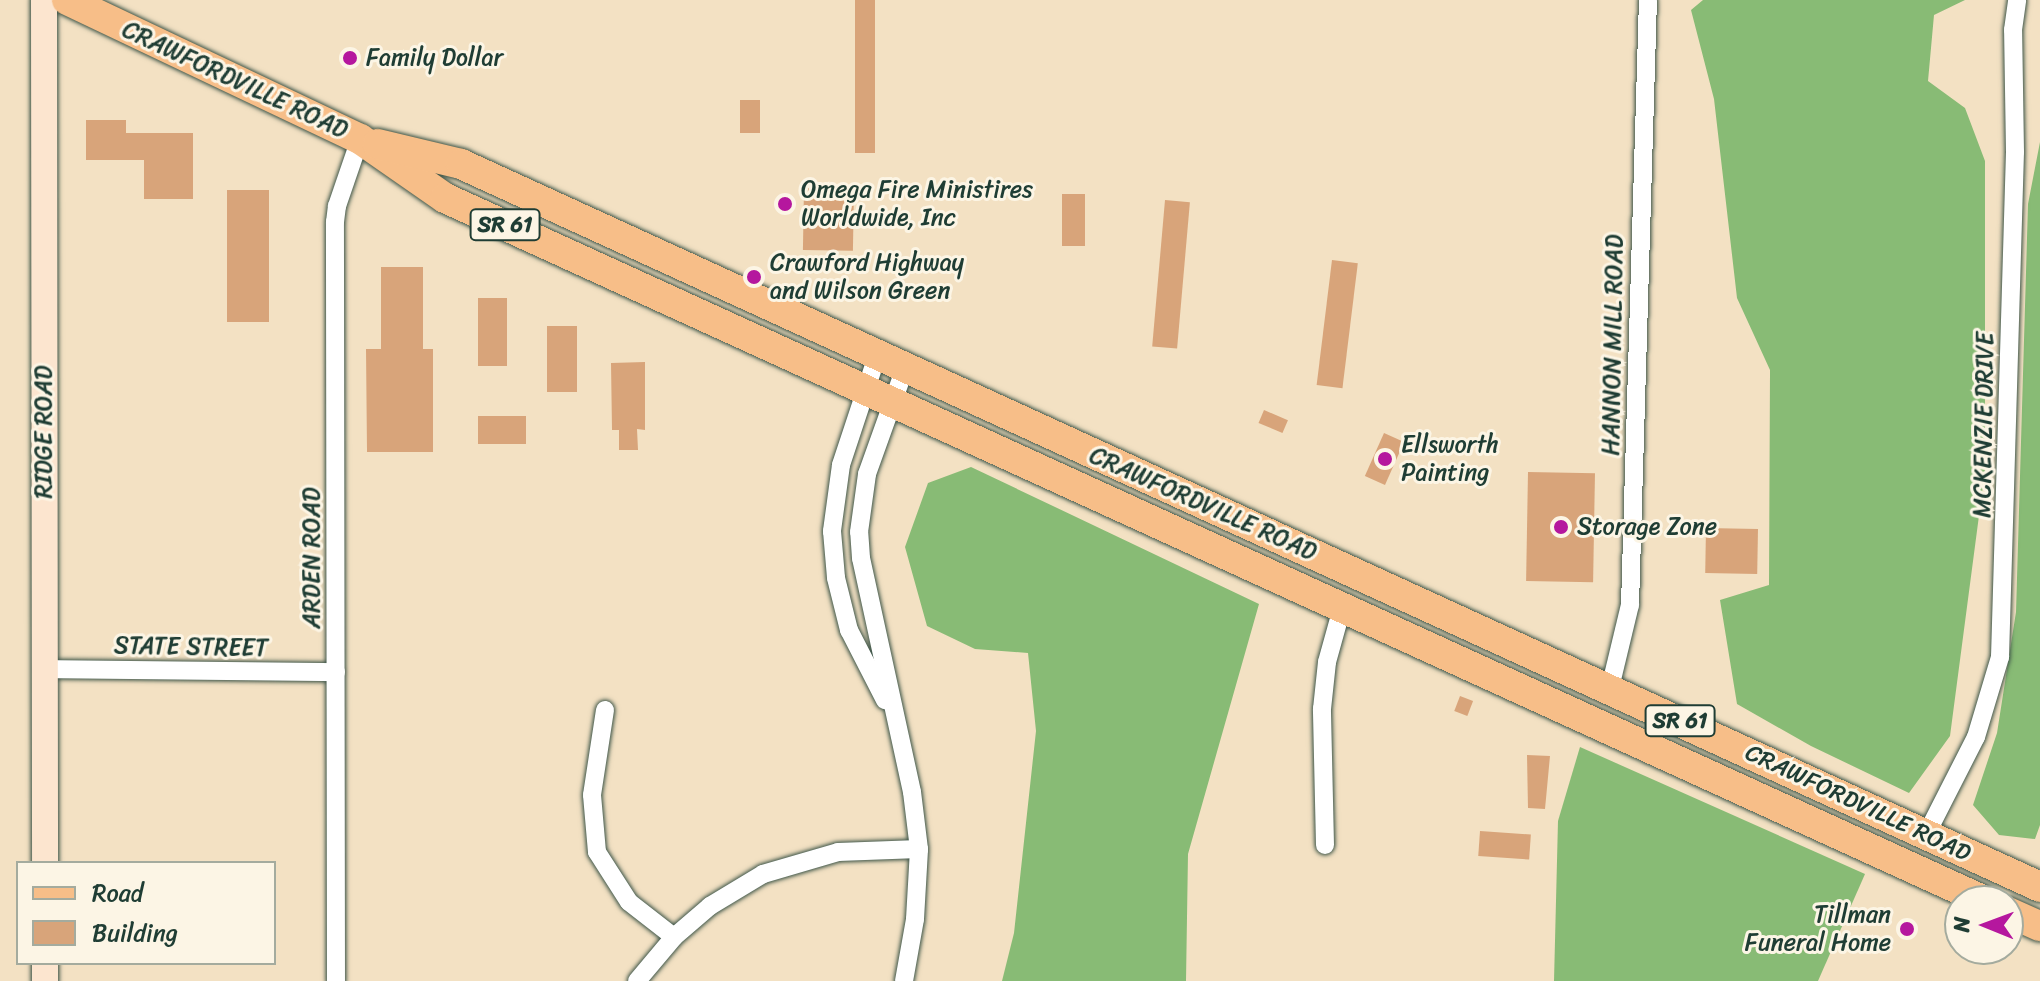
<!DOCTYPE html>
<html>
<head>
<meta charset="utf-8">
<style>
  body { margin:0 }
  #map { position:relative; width:2040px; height:981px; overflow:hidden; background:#f3e1c3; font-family:Sriracha,sans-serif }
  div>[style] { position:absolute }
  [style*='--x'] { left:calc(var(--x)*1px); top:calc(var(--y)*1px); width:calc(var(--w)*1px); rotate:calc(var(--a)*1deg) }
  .forest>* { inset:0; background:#88bb75 }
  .building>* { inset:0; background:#d8a47a; transform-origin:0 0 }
  .roads { filter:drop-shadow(0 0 2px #3f5649) drop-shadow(0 0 2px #3f5649) }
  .street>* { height:18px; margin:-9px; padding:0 9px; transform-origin:9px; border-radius:9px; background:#fff }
  .secondary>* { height:26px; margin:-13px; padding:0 13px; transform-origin:13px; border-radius:13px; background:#fce5cf }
  .primary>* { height:30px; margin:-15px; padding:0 15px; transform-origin:15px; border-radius:15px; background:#f7be88 }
  .dots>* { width:22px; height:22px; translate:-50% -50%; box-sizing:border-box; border:4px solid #fcf5e5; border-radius:50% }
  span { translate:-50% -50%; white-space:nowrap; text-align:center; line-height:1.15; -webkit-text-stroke:6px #fcf5e5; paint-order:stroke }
  .shield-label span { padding:2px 6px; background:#fcf5e5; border:2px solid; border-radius:6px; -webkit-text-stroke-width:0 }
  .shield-label { font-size:22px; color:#1f3d34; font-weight:700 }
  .poi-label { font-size:24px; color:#1f3d34 }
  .left { translate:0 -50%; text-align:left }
  .right { translate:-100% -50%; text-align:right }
  .street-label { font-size:24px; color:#1f3d34 }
  .legend { position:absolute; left:16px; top:861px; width:260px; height:104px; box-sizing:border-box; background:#fcf5e5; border:2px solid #a4ab9e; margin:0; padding:10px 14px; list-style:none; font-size:24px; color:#1f3d34 }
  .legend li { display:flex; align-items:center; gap:16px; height:40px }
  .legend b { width:40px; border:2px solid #a4ab9e }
  .north { position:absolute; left:1944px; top:885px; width:80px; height:80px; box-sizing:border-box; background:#fcf5e5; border:2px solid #a4ab9e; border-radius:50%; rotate:271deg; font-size:22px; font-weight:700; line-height:32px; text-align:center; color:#1f3d34 }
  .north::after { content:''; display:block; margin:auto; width:28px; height:36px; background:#b5179e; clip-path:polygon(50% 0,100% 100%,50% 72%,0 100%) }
</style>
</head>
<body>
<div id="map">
  <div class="forest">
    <i style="clip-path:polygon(1703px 0,1965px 0,1934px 15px,1928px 81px,1965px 108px,1985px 161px,1985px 470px,1950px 736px,1909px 793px,1811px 746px,1737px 704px,1720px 600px,1769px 585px,1770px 370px,1737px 298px,1714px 99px,1691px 10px)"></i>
    <i style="clip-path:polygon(2040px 142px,2040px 825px,2035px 839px,1999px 835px,1973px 805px,1997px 733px,2016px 612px,2028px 204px)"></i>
    <i style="clip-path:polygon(971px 467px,1259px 604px,1188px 854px,1186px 981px,1002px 981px,1014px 933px,1036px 731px,1028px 653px,975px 649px,927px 626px,905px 547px,928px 483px)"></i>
    <i style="clip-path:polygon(1580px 747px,1865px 874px,1818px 981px,1554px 981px,1558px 821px)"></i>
  </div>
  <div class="building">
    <i style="left:855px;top:0;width:20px;height:153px"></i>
    <i style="left:740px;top:100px;width:20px;height:33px"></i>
    <i style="clip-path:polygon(86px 120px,126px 120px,126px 133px,193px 133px,193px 199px,144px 199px,144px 160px,86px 160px)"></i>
    <i style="left:804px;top:188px;width:50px;height:62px;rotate:1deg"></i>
    <i style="left:227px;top:190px;width:42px;height:132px"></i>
    <i style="left:1062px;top:194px;width:23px;height:52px"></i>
    <i style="left:1165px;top:200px;width:25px;height:147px;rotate:5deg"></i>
    <i style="left:1332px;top:260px;width:26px;height:126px;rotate:7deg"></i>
    <i style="clip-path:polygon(381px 267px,423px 267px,423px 349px,433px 349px,433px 452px,367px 452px,366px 349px,381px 349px)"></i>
    <i style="left:478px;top:298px;width:29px;height:68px"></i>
    <i style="left:547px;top:326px;width:30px;height:66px"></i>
    <i style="clip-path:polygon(645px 362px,645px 430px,637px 429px,638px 450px,619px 450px,619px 430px,612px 430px,611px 363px)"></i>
    <i style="left:1264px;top:410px;width:26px;height:14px;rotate:23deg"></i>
    <i style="left:526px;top:416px;width:28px;height:48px;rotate:90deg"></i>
    <i style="left:1384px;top:433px;width:22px;height:47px;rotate:24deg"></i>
    <i style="left:1528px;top:472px;width:67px;height:109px;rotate:1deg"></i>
    <i style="left:1706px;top:528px;width:52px;height:45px;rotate:1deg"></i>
    <i style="left:1460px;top:696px;width:14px;height:16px;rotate:21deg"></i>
    <i style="clip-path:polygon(1527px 755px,1550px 756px,1545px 809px,1528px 808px)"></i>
    <i style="left:1480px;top:831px;width:51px;height:25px;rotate:4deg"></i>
  </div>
  <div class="roads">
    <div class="street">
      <i style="--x:877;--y:356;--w:115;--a:108.3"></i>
      <i style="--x:841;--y:465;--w:67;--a:97.8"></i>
      <i style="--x:832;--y:531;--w:47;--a:85.1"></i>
      <i style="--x:836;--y:578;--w:54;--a:76"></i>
      <i style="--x:849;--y:630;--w:79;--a:62.8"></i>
      <i style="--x:45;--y:669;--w:291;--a:0.6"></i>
      <i style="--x:1610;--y:688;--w:85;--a:-76.5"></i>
      <i style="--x:1630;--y:605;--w:605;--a:-88.3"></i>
      <i style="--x:605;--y:710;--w:86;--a:98.7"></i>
      <i style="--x:592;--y:795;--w:57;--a:85"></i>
      <i style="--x:597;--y:852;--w:59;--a:57.4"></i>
      <i style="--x:629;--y:902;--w:57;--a:37.9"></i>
      <i style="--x:1926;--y:835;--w:110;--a:-63"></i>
      <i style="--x:1976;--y:737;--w:84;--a:-73.3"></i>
      <i style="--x:2000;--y:657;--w:505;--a:-88.3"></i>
      <i style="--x:2015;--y:152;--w:122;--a:-90.9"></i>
      <i style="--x:2013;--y:30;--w:30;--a:-82"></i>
      <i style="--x:1325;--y:845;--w:136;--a:-91.3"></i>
      <i style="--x:1322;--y:709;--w:47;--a:-83.9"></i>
      <i style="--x:1327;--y:662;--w:56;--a:-74.5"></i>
      <i style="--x:336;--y:981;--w:759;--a:-90.08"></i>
      <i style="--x:335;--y:222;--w:16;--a:-83"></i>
      <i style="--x:337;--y:206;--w:71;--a:-71.1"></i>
      <i style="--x:637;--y:981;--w:57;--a:-49.9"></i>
      <i style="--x:674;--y:937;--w:48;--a:-40.7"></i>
      <i style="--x:710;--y:906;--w:62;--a:-31.1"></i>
      <i style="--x:763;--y:874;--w:78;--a:-16.3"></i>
      <i style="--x:838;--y:852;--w:81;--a:-2.1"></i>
      <i style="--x:904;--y:981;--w:63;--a:-79.9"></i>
      <i style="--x:915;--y:919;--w:70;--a:-86.7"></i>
      <i style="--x:919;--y:849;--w:57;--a:-97"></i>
      <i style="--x:912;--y:792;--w:239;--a:-102.3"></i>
      <i style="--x:861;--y:558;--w:26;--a:-94"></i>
      <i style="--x:859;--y:532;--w:59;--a:-82.1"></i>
      <i style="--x:867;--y:474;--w:113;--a:-70.3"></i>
    </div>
    <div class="secondary">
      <i style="--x:44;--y:0;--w:863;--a:89.93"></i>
      <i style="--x:45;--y:963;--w:18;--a:90"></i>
    </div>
    <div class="primary">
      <i style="--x:67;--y:0;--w:324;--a:25.4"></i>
      <i style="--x:360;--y:139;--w:103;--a:34.8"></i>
      <i style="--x:445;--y:198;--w:1693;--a:24.54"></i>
      <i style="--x:378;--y:144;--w:85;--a:13.5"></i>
      <i style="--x:461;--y:164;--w:1737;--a:24.6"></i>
      <i style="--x:2008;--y:912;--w:35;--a:24"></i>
    </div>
  </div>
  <div class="dots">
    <i style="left:350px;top:58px;background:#b5179e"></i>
    <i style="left:785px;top:204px;background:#b5179e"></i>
    <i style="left:754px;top:277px;background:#b5179e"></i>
    <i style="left:1385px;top:459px;background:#b5179e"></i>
    <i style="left:1561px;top:527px;background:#b5179e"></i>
    <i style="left:1907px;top:929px;background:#b5179e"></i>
  </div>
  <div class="shield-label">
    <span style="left:505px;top:225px">SR 61</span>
    <span style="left:1680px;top:721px">SR 61</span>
  </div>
  <div class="poi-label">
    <span class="left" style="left:366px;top:58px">Family Dollar</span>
    <span class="left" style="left:801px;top:204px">Omega Fire Ministires<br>Worldwide, Inc</span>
    <span class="left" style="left:770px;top:277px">Crawford Highway<br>and Wilson Green</span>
    <span class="left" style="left:1401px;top:459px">Ellsworth<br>Painting</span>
    <span class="left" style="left:1577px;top:527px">Storage Zone</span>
    <span class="right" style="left:1891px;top:929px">Tillman<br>Funeral Home</span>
  </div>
  <div class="street-label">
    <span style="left:235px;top:80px;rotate:25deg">CRAWFORDVILLE ROAD</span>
    <span style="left:1613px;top:345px;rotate:-89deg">HANNON MILL ROAD</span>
    <span style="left:1984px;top:425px;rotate:-89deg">MCKENZIE DRIVE</span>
    <span style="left:44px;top:432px;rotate:-90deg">RIDGE ROAD</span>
    <span style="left:1203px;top:504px;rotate:24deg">CRAWFORDVILLE ROAD</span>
    <span style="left:312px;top:558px;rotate:-90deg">ARDEN ROAD</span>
    <span style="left:191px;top:647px;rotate:1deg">STATE STREET</span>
    <span style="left:1858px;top:803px;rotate:25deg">CRAWFORDVILLE ROAD</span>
  </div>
  <ul class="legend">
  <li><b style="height:10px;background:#f7be88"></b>Road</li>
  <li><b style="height:22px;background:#d8a47a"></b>Building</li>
  </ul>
  <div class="north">N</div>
</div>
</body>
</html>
